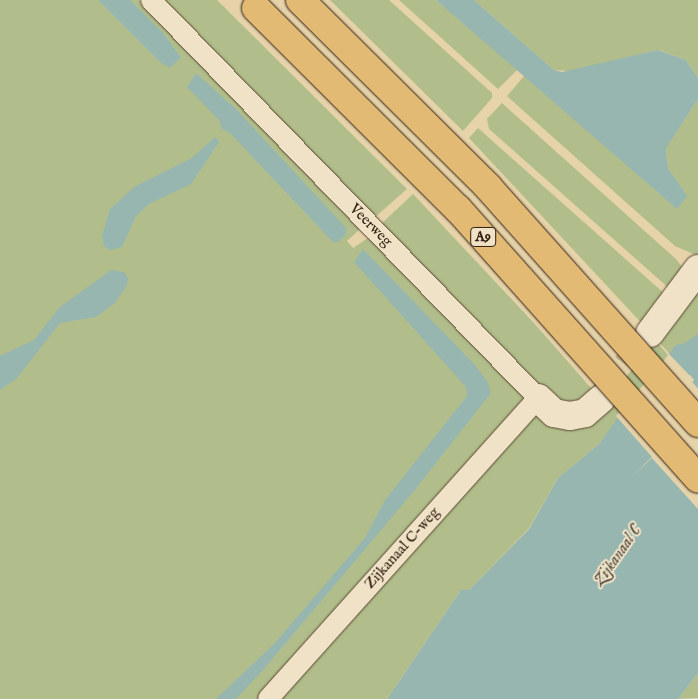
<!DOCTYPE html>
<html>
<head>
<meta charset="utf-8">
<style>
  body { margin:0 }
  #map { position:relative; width:698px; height:699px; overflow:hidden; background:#e6d3a9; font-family:"IM FELL English",serif }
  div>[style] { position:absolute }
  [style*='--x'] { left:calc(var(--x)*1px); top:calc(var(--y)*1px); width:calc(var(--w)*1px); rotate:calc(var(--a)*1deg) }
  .green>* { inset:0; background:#b1be8b }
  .water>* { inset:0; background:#98b6b0 }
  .pier>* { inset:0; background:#e6d3a9 }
  .secondary-tunnel>* { height:28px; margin-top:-14px; transform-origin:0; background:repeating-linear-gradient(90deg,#c2ae8a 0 28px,transparent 0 42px) }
  .roads { filter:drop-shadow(0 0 1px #5e4a34) drop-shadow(0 0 1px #5e4a34) }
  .street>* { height:20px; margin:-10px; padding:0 10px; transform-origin:10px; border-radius:10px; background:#efe2c7 }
  .secondary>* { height:28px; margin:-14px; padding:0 14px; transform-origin:14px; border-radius:14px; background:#efe2c7 }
  .bridges { filter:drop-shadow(0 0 1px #311c0d) drop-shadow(0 0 1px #311c0d) }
  .highway-bridge>* { height:28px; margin:-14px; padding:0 14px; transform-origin:14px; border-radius:14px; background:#e3ba74 }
  span { translate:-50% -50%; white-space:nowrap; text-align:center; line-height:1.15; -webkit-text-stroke:4px #efe2c7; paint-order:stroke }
  .shield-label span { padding:1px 4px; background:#efe2c7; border:1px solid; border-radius:4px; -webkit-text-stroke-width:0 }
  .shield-label { font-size:14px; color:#311c0d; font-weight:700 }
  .street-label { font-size:15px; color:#311c0d }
  .water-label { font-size:16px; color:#504a3e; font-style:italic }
</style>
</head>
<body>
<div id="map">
  <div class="green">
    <i style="clip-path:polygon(0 0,139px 0,362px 227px,347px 241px,353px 248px,371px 236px,522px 395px,523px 402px,294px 655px,262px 699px,0 699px)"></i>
    <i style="clip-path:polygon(155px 0,217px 0,407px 189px,374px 218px)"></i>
    <i style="clip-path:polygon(330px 0,389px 0,492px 93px,492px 98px,463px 131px)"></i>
    <i style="clip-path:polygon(399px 0,436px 0,518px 69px,498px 89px)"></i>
    <i style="clip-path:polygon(474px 0,698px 0,698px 78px,686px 60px,659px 50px,570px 71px,554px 70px)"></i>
    <i style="clip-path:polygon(525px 75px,661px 195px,686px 196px,668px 168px,666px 147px,698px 99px,698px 256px,675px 246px,507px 96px)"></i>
    <i style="clip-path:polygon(502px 103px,677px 260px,684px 270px,671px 290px,489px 129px,487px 119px)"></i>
    <i style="clip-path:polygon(478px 128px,666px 295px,648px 330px,469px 138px)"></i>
    <i style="clip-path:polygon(413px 194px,534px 323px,598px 396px,557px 404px,380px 225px)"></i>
    <i style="clip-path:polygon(698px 277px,698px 389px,694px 380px,654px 337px)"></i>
    <i style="clip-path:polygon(655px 340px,668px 355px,599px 444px,558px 478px,529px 528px,469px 590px,461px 590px,387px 699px,274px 699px,531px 417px,597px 414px)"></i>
    <i style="clip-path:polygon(698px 673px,698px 698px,678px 699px)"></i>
  </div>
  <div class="water">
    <i style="clip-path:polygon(98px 0,130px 0,164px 34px,181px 58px,170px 68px,160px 62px)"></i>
    <i style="clip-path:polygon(436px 0,474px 0,554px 70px,562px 72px,658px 50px,686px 60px,698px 78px,698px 99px,666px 148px,668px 168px,687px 196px,677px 209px)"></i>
    <i style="clip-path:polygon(196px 73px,237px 110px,346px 228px,346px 234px,338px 242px,333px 242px,230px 133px,222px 129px,219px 120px,187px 87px)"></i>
    <i style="clip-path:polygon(215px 137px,219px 141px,217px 145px,191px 184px,149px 204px,136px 216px,122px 247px,110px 250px,104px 246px,102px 236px,110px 209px,134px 187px,192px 158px)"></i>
    <i style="clip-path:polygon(363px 249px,474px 364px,487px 381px,491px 393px,414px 491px,263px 670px,236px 699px,216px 699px,274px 644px,365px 538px,385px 500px,467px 396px,466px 387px,354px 262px)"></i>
    <i style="clip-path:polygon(111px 270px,124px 272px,128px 278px,127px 285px,115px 303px,96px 317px,60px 323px,17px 378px,0 390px,0 356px,34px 340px,60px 307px)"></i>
    <i style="clip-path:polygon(698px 334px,698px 389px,692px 382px,694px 380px,669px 354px,676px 345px,683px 344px)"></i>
    <i style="clip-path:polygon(698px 397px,698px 673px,678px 699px,387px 699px,461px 590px,469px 590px,529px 529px,558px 478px,599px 444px,619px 416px)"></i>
  </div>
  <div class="pier">
    <i style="clip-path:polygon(667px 352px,687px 377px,690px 375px,694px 380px,692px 382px,698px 389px,698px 509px,652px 458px,629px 479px,652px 457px,616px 416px,668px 357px)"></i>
  </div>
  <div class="secondary-tunnel">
    <i style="--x:601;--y:399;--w:81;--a:-53"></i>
  </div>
  <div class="roads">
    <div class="street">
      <i style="--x:151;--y:0;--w:555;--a:45.8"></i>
      <i style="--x:538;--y:398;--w:404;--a:131.9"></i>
    </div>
    <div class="secondary">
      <i style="--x:650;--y:333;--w:80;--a:-53.1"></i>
      <i style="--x:538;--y:398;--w:22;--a:43"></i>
      <i style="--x:554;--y:413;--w:16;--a:11"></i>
      <i style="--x:570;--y:416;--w:15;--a:-11"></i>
      <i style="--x:585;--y:413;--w:21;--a:-41"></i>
    </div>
  </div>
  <div class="bridges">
    <div class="highway-bridge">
      <i style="--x:300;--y:0;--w:265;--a:44.8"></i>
      <i style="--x:488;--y:187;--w:316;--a:48.3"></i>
      <i style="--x:256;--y:8;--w:285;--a:44.9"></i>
      <i style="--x:458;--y:209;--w:361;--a:48.3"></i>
    </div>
  </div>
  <div class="shield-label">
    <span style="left:483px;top:237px">A9</span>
  </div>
  <div class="street-label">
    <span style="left:371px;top:225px;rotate:45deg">Veerweg</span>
    <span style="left:402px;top:548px;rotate:-48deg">Zijkanaal C-weg</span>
  </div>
  <div class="water-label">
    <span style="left:618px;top:556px;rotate:-55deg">Zijkanaal C</span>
  </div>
</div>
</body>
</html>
